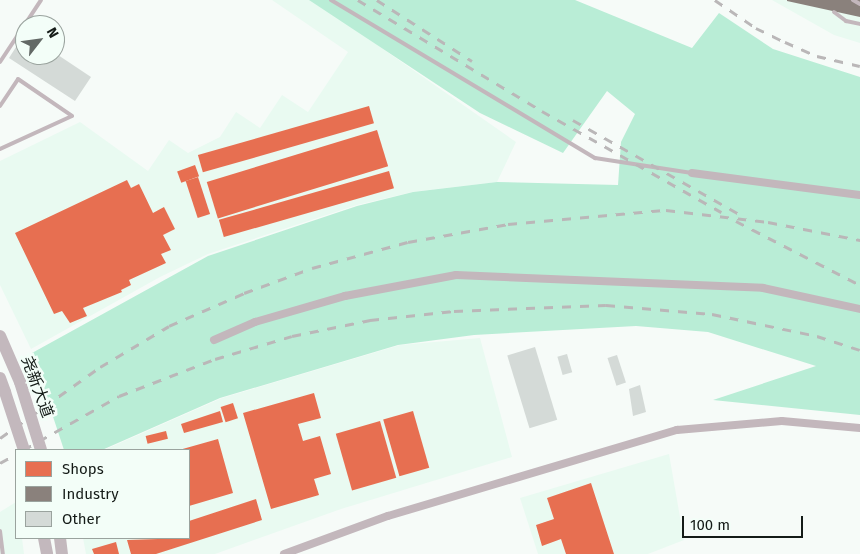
<!DOCTYPE html>
<html>
<head>
<meta charset="utf-8">
<style>
  body { margin:0 }
  #map { position:relative; width:860px; height:554px; overflow:hidden; background:#f6fbf8; font-family:"Fira Sans","Noto Sans SC",sans-serif }
  div>[style] { position:absolute }
  [style*='--x'] { left:calc(var(--x)*1px); top:calc(var(--y)*1px); width:calc(var(--w)*1px); rotate:calc(var(--a)*1deg) }
  .built>* { inset:0; background:#e9faf1 }
  .forest>* { inset:0; background:#b9edd6 }
  .shops>* { inset:0; background:#e76f51; transform-origin:0 0 }
  .industry>* { inset:0; background:#8a817c }
  .building>* { inset:0; background:#d4dad7; transform-origin:0 0 }
  .service>* { height:4px; margin:-2px; padding:0 2px; transform-origin:2px; border-radius:2px; background:#c3b7bc }
  .minor>* { height:8px; margin:-4px; padding:0 4px; transform-origin:4px; border-radius:4px; background:#c3b7bc }
  .primary>* { height:12px; margin:-6px; padding:0 6px; transform-origin:6px; border-radius:6px; background:#c3b8bd }
  .rail>* { height:2.5px; margin-top:-1.25px; transform-origin:0; background:repeating-linear-gradient(90deg,#bab7b8 0 9px,transparent 0 18px) }
  .primary-bridge>* { height:12px; margin:-6px; padding:0 6px; transform-origin:6px; border-radius:6px; background:#c3b8bd }
  span { translate:-50% -50%; white-space:nowrap; text-align:center; line-height:1.15; -webkit-text-stroke:5px #f3fef8; paint-order:stroke }
  .street-label { font-size:16px; color:#141b17 }
  .legend { position:absolute; left:15px; top:449px; width:175px; height:90px; box-sizing:border-box; background:#f3fef8; border:1px solid #9aa39e; margin:0; padding:6px 9px; list-style:none; font-size:15px; color:#141b17 }
  .legend li { display:flex; align-items:center; gap:10px; height:25px }
  .legend b { width:25px; border:1px solid #9aa39e }
  .north { position:absolute; left:15px; top:15px; width:50px; height:50px; box-sizing:border-box; background:#f3fef8; border:1px solid #9aa39e; border-radius:50%; rotate:60deg; font-size:14px; font-weight:700; line-height:20px; text-align:center; color:#141b17 }
  .north::after { content:''; display:block; margin:auto; width:18px; height:22px; background:#636966; clip-path:polygon(50% 0,100% 100%,50% 72%,0 100%) }
  .scale { position:absolute; left:682px; top:516px; width:121px; height:22px; box-sizing:border-box; border:2px solid #141b17; border-top:0; padding-left:6px; font-size:15px; line-height:18px; white-space:nowrap; color:#141b17; -webkit-text-stroke:4px #f3fef8; paint-order:stroke }
</style>
</head>
<body>
<div id="map">
  <div class="built">
    <i style="clip-path:polygon(272px 0,313px 0,516px 142px,497px 182px,412px 192px,357px 205px,208px 254px,160px 277px,31px 349px,0 285px,0 161px,80px 122px,148px 171px,169px 140px,188px 153px,220px 137px,236px 112px,260px 128px,282px 95px,308px 112px,348px 52px)"></i>
    <i style="clip-path:polygon(772px 0,860px 0,860px 43px,834px 35px)"></i>
    <i style="clip-path:polygon(480px 338px,512px 457px,341px 509px,215px 554px,86px 554px,83px 538px,189px 538px,189px 450px,104px 450px,222px 398px,400px 345px)"></i>
    <i style="clip-path:polygon(669px 454px,684px 540px,648px 554px,538px 554px,520px 498px)"></i>
    <i style="clip-path:polygon(16px 502px,16px 538px,22px 538px,24px 554px,0 554px,0 512px)"></i>
  </div>
  <div class="forest">
    <i style="clip-path:polygon(309px 0,575px 0,692px 48px,719px 13px,773px 49px,860px 77px,860px 415px,713px 400px,816px 366px,708px 332px,636px 326px,474px 335px,398px 345px,220px 398px,102px 450px,64px 450px,32px 353px,208px 256px,357px 206px,413px 192px,497px 182px,618px 185px,621px 142px,635px 114px,607px 91px,563px 153px,480px 113px)"></i>
  </div>
  <div class="shops">
    <i style="left:369px;top:106px;width:18px;height:178px;rotate:74deg"></i>
    <i style="left:377px;top:130px;width:38px;height:178px;rotate:73deg"></i>
    <i style="left:195px;top:165px;width:12px;height:19px;rotate:70deg"></i>
    <i style="left:389px;top:171px;width:18px;height:177px;rotate:74deg"></i>
    <i style="left:198px;top:177px;width:39px;height:13px;rotate:72deg"></i>
    <i style="clip-path:polygon(127px 180px,131px 188px,139px 184px,153px 213px,164px 207px,175px 229px,163px 235px,171px 250px,161px 254px,166px 263px,129px 280px,131px 285px,121px 290px,122px 292px,83px 308px,87px 316px,70px 323px,62px 311px,54px 314px,15px 233px)"></i>
    <i style="clip-path:polygon(314px 393px,321px 418px,298px 424px,303px 441px,320px 436px,331px 474px,314px 479px,319px 495px,271px 509px,243px 413px)"></i>
    <i style="left:233px;top:403px;width:16px;height:13px;rotate:72deg"></i>
    <i style="clip-path:polygon(220px 411px,223px 422px,184px 433px,181px 424px)"></i>
    <i style="left:413px;top:411px;width:59px;height:31px;rotate:74deg"></i>
    <i style="left:380px;top:421px;width:59px;height:46px;rotate:74deg"></i>
    <i style="left:166px;top:431px;width:8px;height:21px;rotate:76deg"></i>
    <i style="clip-path:polygon(218px 439px,233px 493px,189px 506px,189px 450px,179px 450px)"></i>
    <i style="clip-path:polygon(591px 483px,614px 554px,566px 554px,561px 539px,542px 546px,536px 525px,554px 519px,547px 498px)"></i>
    <i style="clip-path:polygon(256px 499px,262px 520px,156px 554px,131px 554px,127px 540px,189px 538px,189px 521px)"></i>
    <i style="clip-path:polygon(116px 542px,119px 554px,94px 554px,92px 549px)"></i>
  </div>
  <div class="industry">
    <i style="clip-path:polygon(860px 0,860px 17px,787px 1px,787px 0)"></i>
  </div>
  <div class="building">
    <i style="clip-path:polygon(25px 33px,25px 55px,55px 53px,91px 77px,75px 101px,9px 58px)"></i>
    <i style="left:535px;top:347px;width:76px;height:29px;rotate:73deg"></i>
    <i style="left:567px;top:354px;width:19px;height:10px;rotate:74deg"></i>
    <i style="left:617px;top:355px;width:29px;height:10px;rotate:72deg"></i>
    <i style="clip-path:polygon(640px 385px,646px 412px,633px 416px,629px 389px)"></i>
  </div>
  <div class="service">
    <i style="--x:331;--y:0;--w:308;--a:30.9"></i>
    <i style="--x:595;--y:158;--w:98;--a:8.8"></i>
    <i style="--x:853;--y:0;--w:8;--a:30"></i>
    <i style="--x:834;--y:12;--w:15;--a:37"></i>
    <i style="--x:846;--y:21;--w:14;--a:12"></i>
    <i style="--x:0;--y:62;--w:74;--a:-56.5"></i>
    <i style="--x:0;--y:106;--w:32;--a:-56"></i>
    <i style="--x:18;--y:79;--w:65;--a:34.4"></i>
    <i style="--x:72;--y:116;--w:79;--a:155.4"></i>
    <i style="--x:0;--y:531;--w:23;--a:83"></i>
  </div>
  <div class="minor">
    <i style="--x:692;--y:173;--w:169;--a:7.5"></i>
    <i style="--x:214;--y:340;--w:45;--a:-23.7"></i>
    <i style="--x:255;--y:322;--w:94;--a:-16.1"></i>
    <i style="--x:345;--y:296;--w:113;--a:-10.7"></i>
    <i style="--x:456;--y:275;--w:307;--a:2.4"></i>
    <i style="--x:763;--y:288;--w:99;--a:12.2"></i>
    <i style="--x:284;--y:554;--w:111;--a:-20.1"></i>
    <i style="--x:388;--y:516;--w:302;--a:-16.6"></i>
    <i style="--x:677;--y:430;--w:105;--a:-4.9"></i>
    <i style="--x:782;--y:421;--w:78;--a:5.1"></i>
  </div>
  <div class="primary">
    <i style="--x:0;--y:336;--w:50;--a:66.5"></i>
    <i style="--x:0;--y:378;--w:15;--a:70"></i>
    <i style="--x:44;--y:538;--w:16;--a:79"></i>
    <i style="--x:60;--y:538;--w:16;--a:83"></i>
  </div>
  <div class="rail">
    <i style="--x:358;--y:0;--w:215;--a:31.1"></i>
    <i style="--x:542;--y:111;--w:206;--a:29.4"></i>
    <i style="--x:377;--y:0;--w:113;--a:32.7"></i>
    <i style="--x:715;--y:0;--w:50;--a:34.3"></i>
    <i style="--x:756;--y:28;--w:32;--a:26"></i>
    <i style="--x:785;--y:42;--w:35;--a:24"></i>
    <i style="--x:817;--y:56;--w:44;--a:13.1"></i>
    <i style="--x:573;--y:120;--w:195;--a:29.5"></i>
    <i style="--x:736;--y:221;--w:140;--a:27.3"></i>
    <i style="--x:0;--y:438;--w:123;--a:-35.4"></i>
    <i style="--x:100;--y:367;--w:80;--a:-30.7"></i>
    <i style="--x:169;--y:326;--w:82;--a:-23.7"></i>
    <i style="--x:244;--y:293;--w:72;--a:-20.2"></i>
    <i style="--x:312;--y:268;--w:99;--a:-15.2"></i>
    <i style="--x:408;--y:242;--w:102;--a:-10.2"></i>
    <i style="--x:508;--y:224;--w:159;--a:-5.1"></i>
    <i style="--x:666;--y:210;--w:103;--a:6.7"></i>
    <i style="--x:768;--y:222;--w:94;--a:11.1"></i>
    <i style="--x:23;--y:450;--w:110;--a:-29.4"></i>
    <i style="--x:119;--y:396;--w:103;--a:-21.1"></i>
    <i style="--x:215;--y:359;--w:80;--a:-16.6"></i>
    <i style="--x:292;--y:336;--w:80;--a:-11.6"></i>
    <i style="--x:370;--y:320;--w:84;--a:-6.1"></i>
    <i style="--x:454;--y:311;--w:152;--a:-2.3"></i>
    <i style="--x:606;--y:305;--w:106;--a:4.9"></i>
    <i style="--x:712;--y:314;--w:107;--a:11.8"></i>
    <i style="--x:817;--y:336;--w:45;--a:18"></i>
    <i style="--x:0;--y:463;--w:18;--a:-29"></i>
  </div>
  <div class="primary-bridge">
    <i style="--x:20;--y:382;--w:71;--a:72.8"></i>
    <i style="--x:5;--y:392;--w:61;--a:71.9"></i>
  </div>
  <div class="street-label">
    <span style="left:37px;top:387px;rotate:70deg">尧新大道</span>
  </div>
  <ul class="legend">
  <li><b style="height:14px;background:#e76f51"></b>Shops</li>
  <li><b style="height:14px;background:#8a817c"></b>Industry</li>
  <li><b style="height:14px;background:#d4dad7"></b>Other</li>
  </ul>
  <div class="north">N</div>
  <div class="scale">100 m</div>
</div>
</body>
</html>
